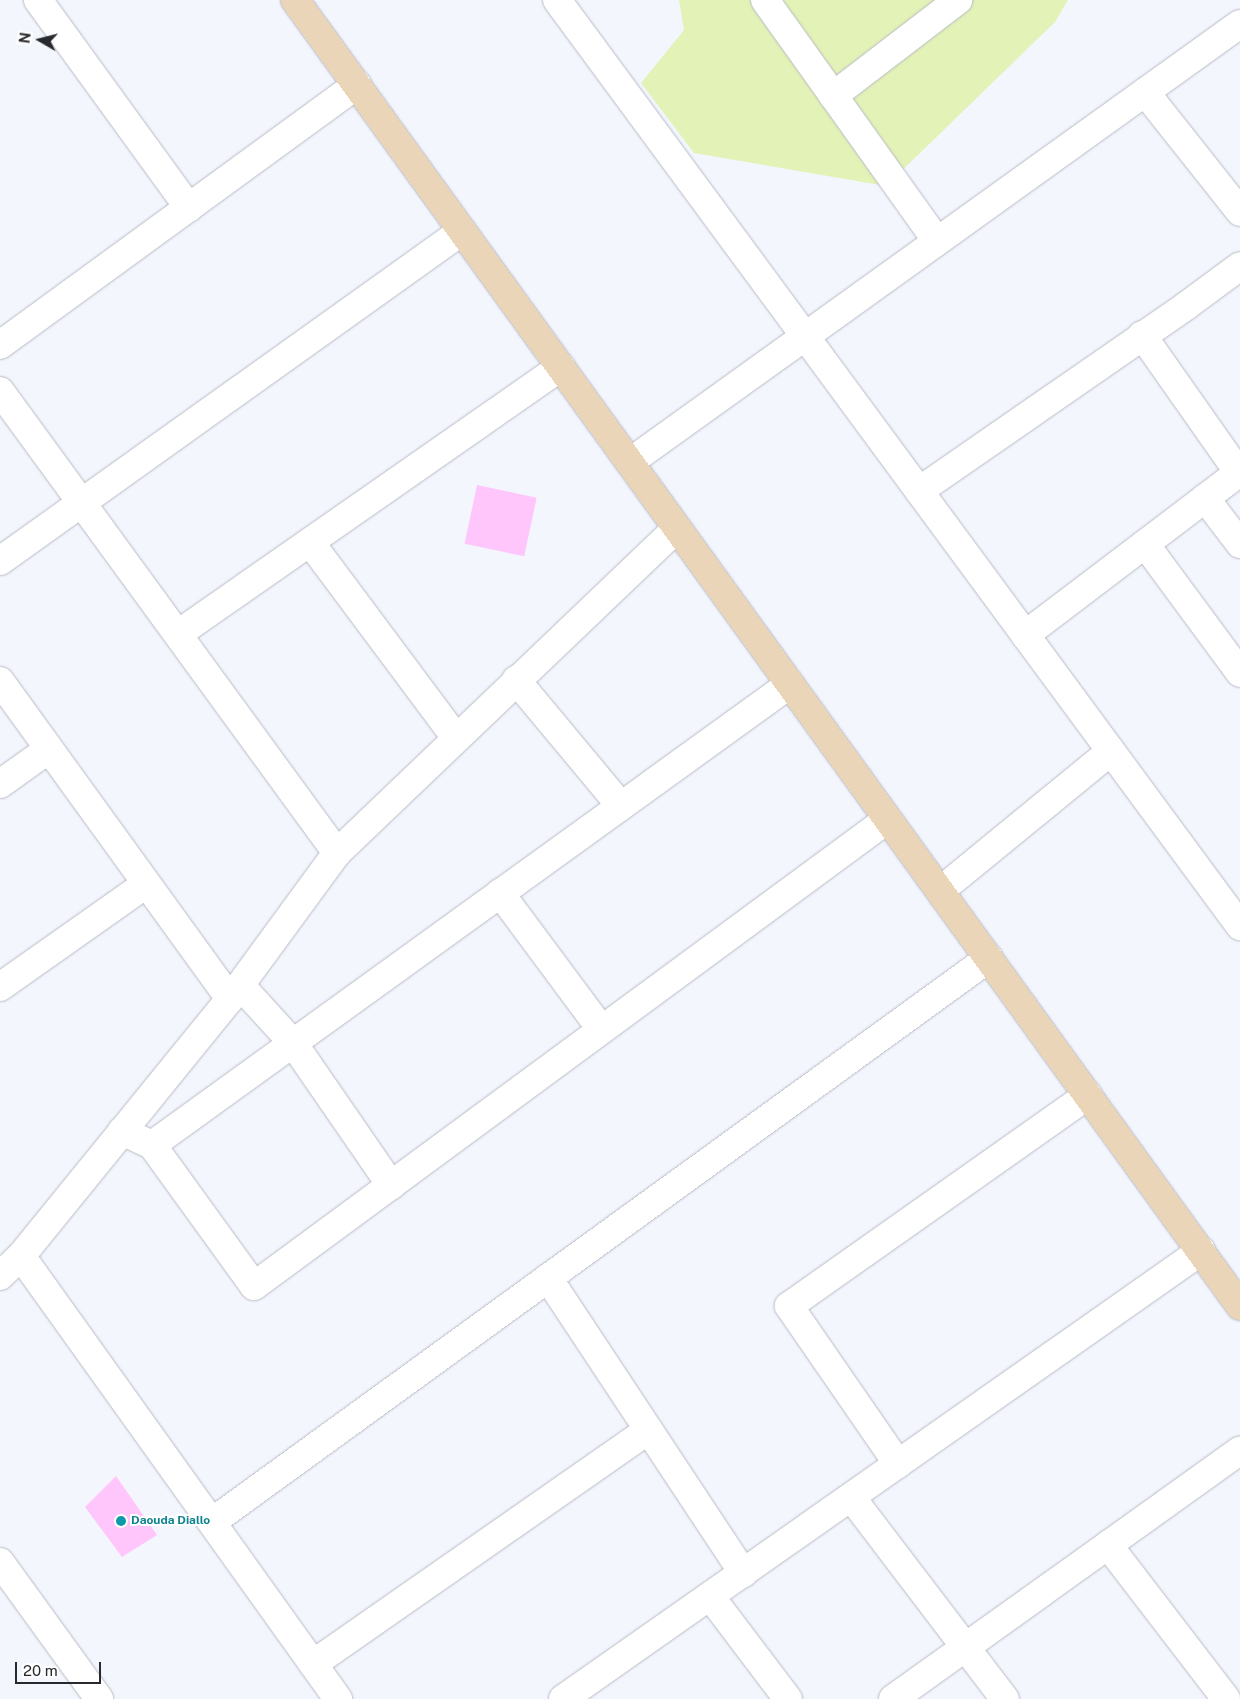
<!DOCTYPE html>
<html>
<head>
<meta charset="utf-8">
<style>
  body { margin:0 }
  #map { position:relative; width:1240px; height:1699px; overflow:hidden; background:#f4f6fe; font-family:"Public Sans",sans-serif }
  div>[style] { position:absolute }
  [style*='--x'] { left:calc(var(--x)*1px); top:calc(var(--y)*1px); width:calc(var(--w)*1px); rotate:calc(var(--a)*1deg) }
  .green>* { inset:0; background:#e3f2b7 }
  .building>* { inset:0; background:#ffc6fb; transform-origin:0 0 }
  .roads { filter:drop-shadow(0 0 1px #b8bbc4) drop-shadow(0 0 1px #b8bbc4) }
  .street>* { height:28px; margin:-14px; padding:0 14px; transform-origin:14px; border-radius:14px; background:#fff }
  .secondary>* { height:28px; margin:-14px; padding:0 14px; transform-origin:14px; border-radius:14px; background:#ebd5b8 }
  .dots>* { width:14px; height:14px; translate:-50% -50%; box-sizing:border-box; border:2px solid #fff; border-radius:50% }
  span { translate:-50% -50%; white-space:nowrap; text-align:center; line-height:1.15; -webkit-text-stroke:4px #fff; paint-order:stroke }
  .culture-label { font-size:12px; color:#0d838f; font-weight:700 }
  .left { translate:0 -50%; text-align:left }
  .north { position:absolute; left:15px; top:15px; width:50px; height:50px; -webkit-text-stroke:4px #fff; paint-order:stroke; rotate:278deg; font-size:14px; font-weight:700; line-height:20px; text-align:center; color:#28292d }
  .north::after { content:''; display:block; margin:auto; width:18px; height:22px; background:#28292d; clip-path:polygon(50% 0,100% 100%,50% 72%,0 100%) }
  .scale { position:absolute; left:15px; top:1662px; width:86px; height:22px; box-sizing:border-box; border:2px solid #28292d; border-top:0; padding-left:6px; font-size:15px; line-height:18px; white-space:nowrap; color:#28292d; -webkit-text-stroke:4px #fff; paint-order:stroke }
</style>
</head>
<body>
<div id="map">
  <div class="green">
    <i style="clip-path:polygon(679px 0,1068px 0,1055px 22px,886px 186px,694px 153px,641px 83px,684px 30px)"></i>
  </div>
  <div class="building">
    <i style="left:477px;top:485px;width:61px;height:60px;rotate:12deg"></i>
    <i style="clip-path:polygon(116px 1476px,157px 1535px,122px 1557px,85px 1507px)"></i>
  </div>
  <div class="roads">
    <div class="street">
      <i style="--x:38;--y:0;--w:257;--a:54"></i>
      <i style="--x:557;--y:0;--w:1151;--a:53.59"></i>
      <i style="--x:765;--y:0;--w:296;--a:54.5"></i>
      <i style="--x:1145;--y:92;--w:153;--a:51.6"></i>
      <i style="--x:833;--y:96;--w:158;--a:-37.5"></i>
      <i style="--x:1142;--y:335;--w:169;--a:54.9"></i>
      <i style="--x:0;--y:345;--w:442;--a:-36.1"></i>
      <i style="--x:0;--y:391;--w:572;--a:53.89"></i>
      <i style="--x:630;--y:462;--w:751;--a:-35.68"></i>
      <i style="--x:919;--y:491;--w:325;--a:-34.7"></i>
      <i style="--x:1186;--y:306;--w:67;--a:-36.5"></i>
      <i style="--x:1205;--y:498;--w:58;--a:52.7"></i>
      <i style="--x:310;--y:542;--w:244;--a:53.3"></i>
      <i style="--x:1145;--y:544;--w:160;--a:53.6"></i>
      <i style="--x:0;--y:561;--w:568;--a:-35.54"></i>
      <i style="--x:178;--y:634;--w:467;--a:-34.9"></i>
      <i style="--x:1025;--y:635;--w:270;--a:-37.2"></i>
      <i style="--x:516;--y:680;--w:164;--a:50.2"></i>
      <i style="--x:0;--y:681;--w:392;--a:54.1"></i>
      <i style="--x:0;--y:784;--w:60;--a:-35.5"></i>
      <i style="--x:940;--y:891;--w:221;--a:-39.3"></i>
      <i style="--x:500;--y:893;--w:169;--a:53.4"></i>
      <i style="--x:240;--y:985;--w:79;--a:47.6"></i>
      <i style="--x:293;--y:1043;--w:173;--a:55.4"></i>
      <i style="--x:0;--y:987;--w:179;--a:-35.2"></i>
      <i style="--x:122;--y:1131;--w:33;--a:25"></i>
      <i style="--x:152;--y:1145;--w:174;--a:54.1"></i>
      <i style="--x:254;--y:1286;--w:787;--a:-36.38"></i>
      <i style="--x:152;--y:1145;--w:787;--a:-35.85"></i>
      <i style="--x:21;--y:1256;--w:545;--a:54.41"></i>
      <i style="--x:0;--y:1276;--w:29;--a:-44"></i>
      <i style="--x:21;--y:1256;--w:331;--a:-50.9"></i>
      <i style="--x:230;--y:999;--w:181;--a:-53.8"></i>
      <i style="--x:337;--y:853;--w:470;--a:-43.7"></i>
      <i style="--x:548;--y:1278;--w:354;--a:56.5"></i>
      <i style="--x:898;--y:1464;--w:192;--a:-124.6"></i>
      <i style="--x:789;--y:1306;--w:366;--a:-35.2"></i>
      <i style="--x:851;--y:1497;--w:254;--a:52.7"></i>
      <i style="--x:212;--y:1522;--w:960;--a:-35.97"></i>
      <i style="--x:1108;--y:1545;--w:194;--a:52.5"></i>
      <i style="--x:0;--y:1562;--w:169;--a:54.1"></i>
      <i style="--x:710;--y:1596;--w:129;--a:52.9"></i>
      <i style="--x:313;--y:1664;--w:409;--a:-34.9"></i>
      <i style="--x:563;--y:1699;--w:780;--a:-35.08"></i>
      <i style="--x:893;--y:1699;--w:427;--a:-35.6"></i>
    </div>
    <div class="secondary">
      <i style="--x:295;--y:0;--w:1612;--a:54.11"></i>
    </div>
  </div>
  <div class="dots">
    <i style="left:121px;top:1521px;background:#0f9aa8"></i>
  </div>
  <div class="culture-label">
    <span class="left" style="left:131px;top:1521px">Daouda Diallo</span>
  </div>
  <div class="north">N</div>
  <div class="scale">20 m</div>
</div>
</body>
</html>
